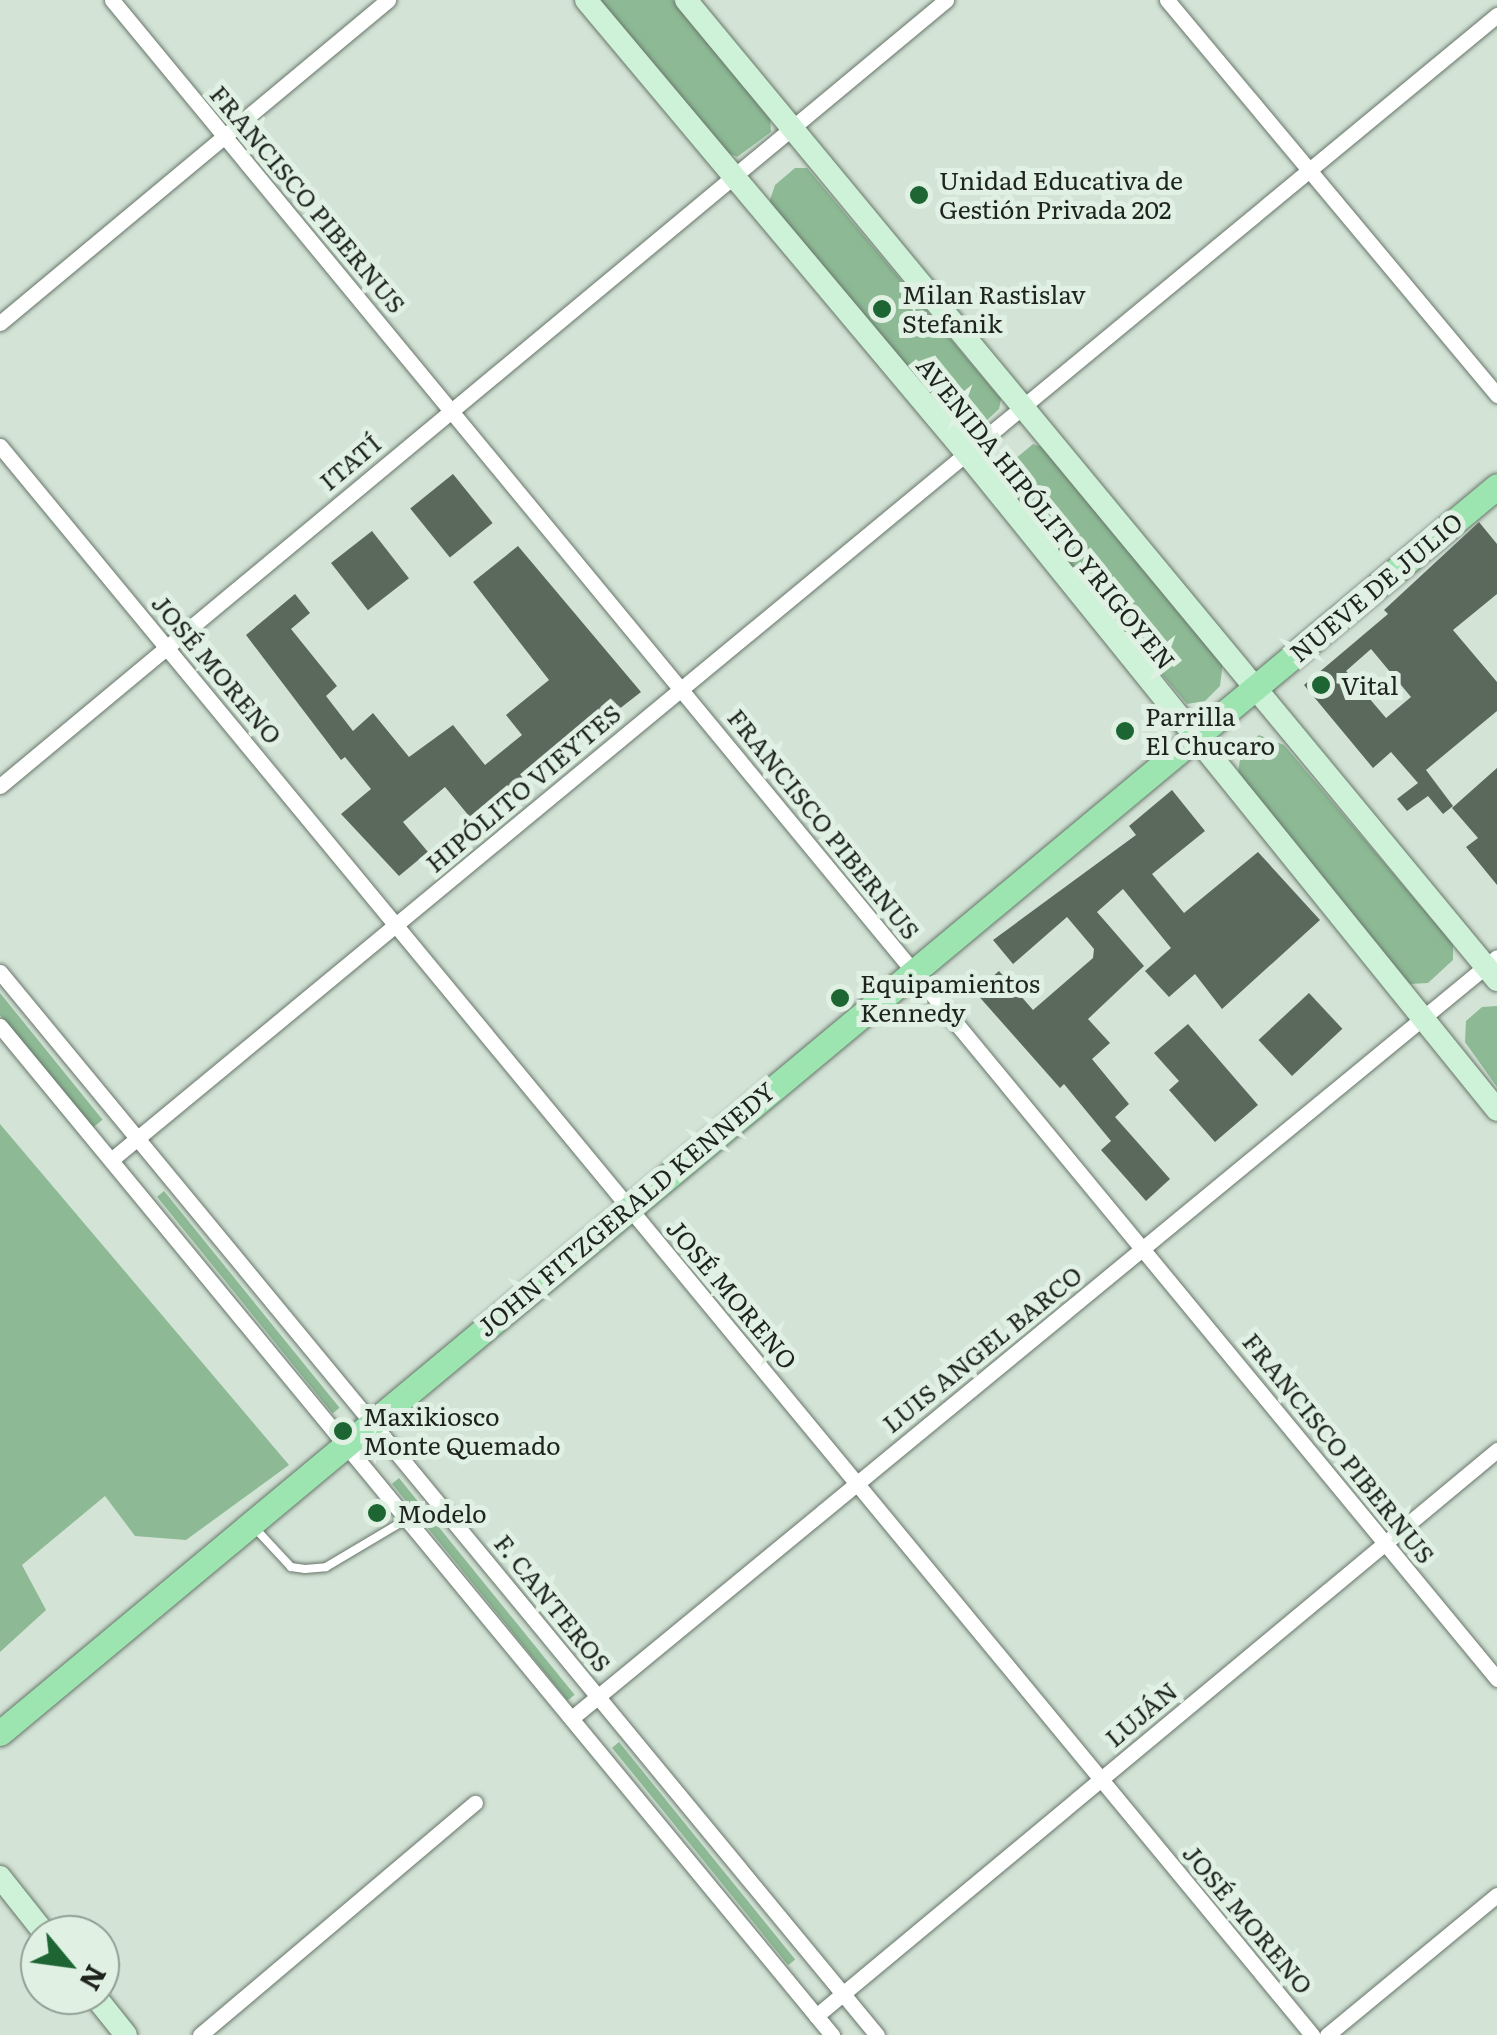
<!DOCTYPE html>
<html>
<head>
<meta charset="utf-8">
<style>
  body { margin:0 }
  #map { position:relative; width:1497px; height:2035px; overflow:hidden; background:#d3e3d6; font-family:Literata,serif }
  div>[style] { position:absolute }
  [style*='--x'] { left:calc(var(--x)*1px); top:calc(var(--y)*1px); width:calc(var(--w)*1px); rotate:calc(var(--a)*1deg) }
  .green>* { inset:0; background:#8dba95; transform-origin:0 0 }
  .building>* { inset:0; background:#5b695d; transform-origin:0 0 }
  .roads { filter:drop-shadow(0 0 2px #68766a) drop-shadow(0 0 2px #68766a) }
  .lane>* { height:8px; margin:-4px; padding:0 4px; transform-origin:4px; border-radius:4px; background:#fff }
  .street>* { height:15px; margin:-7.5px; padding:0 7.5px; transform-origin:7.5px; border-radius:7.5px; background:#fff }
  .secondary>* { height:22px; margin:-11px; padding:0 11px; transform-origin:11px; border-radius:11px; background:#cef2d7 }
  .primary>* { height:25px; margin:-12.5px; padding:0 12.5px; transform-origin:12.5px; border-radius:12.5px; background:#9de5b0 }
  .dots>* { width:28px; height:28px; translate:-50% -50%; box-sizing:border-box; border:5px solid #e0f1e3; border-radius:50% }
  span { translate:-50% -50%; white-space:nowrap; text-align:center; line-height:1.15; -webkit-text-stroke:10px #e0f1e3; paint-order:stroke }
  .poi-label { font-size:25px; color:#1e231e }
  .left { translate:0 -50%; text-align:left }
  .street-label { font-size:25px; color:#1e231e }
  .north { position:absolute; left:20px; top:1915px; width:100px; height:100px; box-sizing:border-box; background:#e0f1e3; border:2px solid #929f94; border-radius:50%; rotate:119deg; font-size:28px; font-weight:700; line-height:40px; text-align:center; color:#1e231e }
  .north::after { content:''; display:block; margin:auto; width:35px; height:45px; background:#1d6633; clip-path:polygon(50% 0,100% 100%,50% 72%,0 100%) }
</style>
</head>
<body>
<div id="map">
  <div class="green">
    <i style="clip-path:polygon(598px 0,673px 0,770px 116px,771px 132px,737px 157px,724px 151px)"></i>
    <i style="clip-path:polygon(795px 168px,807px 168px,1001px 399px,999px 409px,974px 432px,960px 434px,768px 206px,775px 185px)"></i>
    <i style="clip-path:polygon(1033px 444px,1045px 448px,1223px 662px,1220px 686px,1205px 701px,1187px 704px,1002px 485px,1002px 470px)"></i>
    <i style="clip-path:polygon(1259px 735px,1284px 745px,1453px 944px,1453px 960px,1428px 983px,1410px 984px,1238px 773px,1241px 752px)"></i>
    <i style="left:0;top:993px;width:163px;height:14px;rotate:51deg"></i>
    <i style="clip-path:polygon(1497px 1006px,1497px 1087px,1465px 1042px,1466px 1021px,1482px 1007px)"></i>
    <i style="clip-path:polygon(0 1124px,289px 1465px,186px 1540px,135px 1536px,105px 1496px,22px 1565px,46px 1610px,0 1652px)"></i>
    <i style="left:164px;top:1191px;width:279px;height:9px;rotate:51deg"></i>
    <i style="left:399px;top:1478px;width:279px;height:9px;rotate:51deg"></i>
    <i style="left:619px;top:1742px;width:280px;height:9px;rotate:51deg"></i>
  </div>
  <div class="building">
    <i style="left:453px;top:474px;width:63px;height:55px;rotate:51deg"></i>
    <i style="clip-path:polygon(evenodd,1479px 522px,1497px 544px,1497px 594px,1453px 630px,1497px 682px,1497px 711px,1426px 770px,1453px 806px,1443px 814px,1428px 796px,1407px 811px,1397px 799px,1418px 783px,1391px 752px,1373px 768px,1304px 685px,1388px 614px,1384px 610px,1479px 522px,1371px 649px,1411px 697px,1386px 718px,1346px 671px,1371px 649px)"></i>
    <i style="left:372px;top:531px;width:60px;height:52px;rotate:52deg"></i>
    <i style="clip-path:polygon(518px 546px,641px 692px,474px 822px,445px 787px,403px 822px,428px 852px,399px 876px,341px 814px,371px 789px,345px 757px,341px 760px,246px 635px,295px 594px,310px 613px,291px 629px,337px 686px,326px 696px,353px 731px,373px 713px,409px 757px,453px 725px,485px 765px,522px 735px,506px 715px,549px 680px,473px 582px)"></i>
    <i style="clip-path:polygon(1497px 768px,1497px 885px,1466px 847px,1478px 838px,1452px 808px)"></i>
    <i style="clip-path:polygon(1172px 790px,1205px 831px,1152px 874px,1184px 913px,1258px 852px,1320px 920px,1222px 1009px,1195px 974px,1169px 997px,1145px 971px,1171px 948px,1123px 889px,1097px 912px,1144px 966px,1088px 1019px,1110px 1043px,1092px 1059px,1129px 1104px,1115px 1117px,1170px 1179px,1146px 1201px,1101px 1150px,1111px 1141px,1064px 1084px,1060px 1088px,975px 992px,999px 971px,1033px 1010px,1093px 958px,1094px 949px,1067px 917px,1013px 964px,993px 940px,1136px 835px,1129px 826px)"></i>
    <i style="left:1309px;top:993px;width:49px;height:69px;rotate:47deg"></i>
    <i style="clip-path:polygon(1188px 1024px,1258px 1105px,1215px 1142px,1169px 1090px,1179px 1081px,1154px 1053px)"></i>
  </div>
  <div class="roads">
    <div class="lane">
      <i style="--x:253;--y:1526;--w:56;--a:47.2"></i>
      <i style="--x:291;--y:1567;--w:14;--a:8"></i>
      <i style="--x:305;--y:1569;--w:21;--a:-5"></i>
      <i style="--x:326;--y:1567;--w:94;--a:-30.7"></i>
    </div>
    <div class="street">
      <i style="--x:112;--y:0;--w:2177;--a:50.48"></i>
      <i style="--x:1167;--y:0;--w:515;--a:50.12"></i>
      <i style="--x:0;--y:323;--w:505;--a:-39.78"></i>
      <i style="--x:0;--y:446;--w:2061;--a:50.45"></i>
      <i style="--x:0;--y:786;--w:1230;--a:-39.72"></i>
      <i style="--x:0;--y:972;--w:1378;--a:50.48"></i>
      <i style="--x:0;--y:1026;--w:1308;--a:50.49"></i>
      <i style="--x:111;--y:1160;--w:1798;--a:-39.56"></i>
      <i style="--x:573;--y:1717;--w:1196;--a:-39.44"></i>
      <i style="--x:816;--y:2016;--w:886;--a:-39.73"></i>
      <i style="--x:200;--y:2035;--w:360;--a:-40.2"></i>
      <i style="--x:1327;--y:2035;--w:220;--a:-39.5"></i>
    </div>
    <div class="secondary">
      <i style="--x:586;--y:0;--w:593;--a:50"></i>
      <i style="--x:967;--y:454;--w:843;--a:51.06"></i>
      <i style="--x:686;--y:0;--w:1272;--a:50.39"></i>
      <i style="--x:0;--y:1877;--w:74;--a:51.6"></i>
      <i style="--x:94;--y:1995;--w:51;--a:51.3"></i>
    </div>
    <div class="primary">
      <i style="--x:0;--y:1733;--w:1948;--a:-39.79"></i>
    </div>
  </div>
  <div class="dots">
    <i style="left:919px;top:195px;background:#1d6633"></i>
    <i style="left:882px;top:309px;background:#1d6633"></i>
    <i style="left:1321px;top:685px;background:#1d6633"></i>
    <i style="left:1125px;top:731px;background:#1d6633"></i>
    <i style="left:840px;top:998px;background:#1d6633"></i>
    <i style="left:343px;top:1431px;background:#1d6633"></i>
    <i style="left:377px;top:1513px;background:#1d6633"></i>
  </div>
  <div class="poi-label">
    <span class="left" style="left:939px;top:195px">Unidad Educativa de<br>Gestión Privada 202</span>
    <span class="left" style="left:902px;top:309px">Milan Rastislav<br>Stefanik</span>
    <span class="left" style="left:1341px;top:685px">Vital</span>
    <span class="left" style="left:1145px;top:731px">Parrilla<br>El Chucaro</span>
    <span class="left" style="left:860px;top:998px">Equipamientos<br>Kennedy</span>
    <span class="left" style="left:363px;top:1431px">Maxikiosco<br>Monte Quemado</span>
    <span class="left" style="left:397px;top:1513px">Modelo</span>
  </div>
  <div class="street-label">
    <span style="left:308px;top:199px;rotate:50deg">FRANCISCO PIBERNUS</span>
    <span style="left:350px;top:462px;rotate:-40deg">ITATÍ</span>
    <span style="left:1046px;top:513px;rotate:51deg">AVENIDA HIPÓLITO YRIGOYEN</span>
    <span style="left:1376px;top:587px;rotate:-40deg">NUEVE DE JULIO</span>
    <span style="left:217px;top:669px;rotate:50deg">JOSÉ MORENO</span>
    <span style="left:523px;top:788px;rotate:-40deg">HIPÓLITO VIEYTES</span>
    <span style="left:824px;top:824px;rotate:51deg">FRANCISCO PIBERNUS</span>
    <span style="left:626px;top:1209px;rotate:-40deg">JOHN FITZGERALD KENNEDY</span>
    <span style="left:732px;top:1294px;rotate:50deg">JOSÉ MORENO</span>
    <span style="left:982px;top:1349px;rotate:-39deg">LUIS ANGEL BARCO</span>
    <span style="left:1339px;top:1448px;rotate:51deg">FRANCISCO PIBERNUS</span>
    <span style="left:553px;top:1603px;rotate:51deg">F. CANTEROS</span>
    <span style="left:1141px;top:1714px;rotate:-40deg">LUJÁN</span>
    <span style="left:1248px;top:1919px;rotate:50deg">JOSÉ MORENO</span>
  </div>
  <div class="north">N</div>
</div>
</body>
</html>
